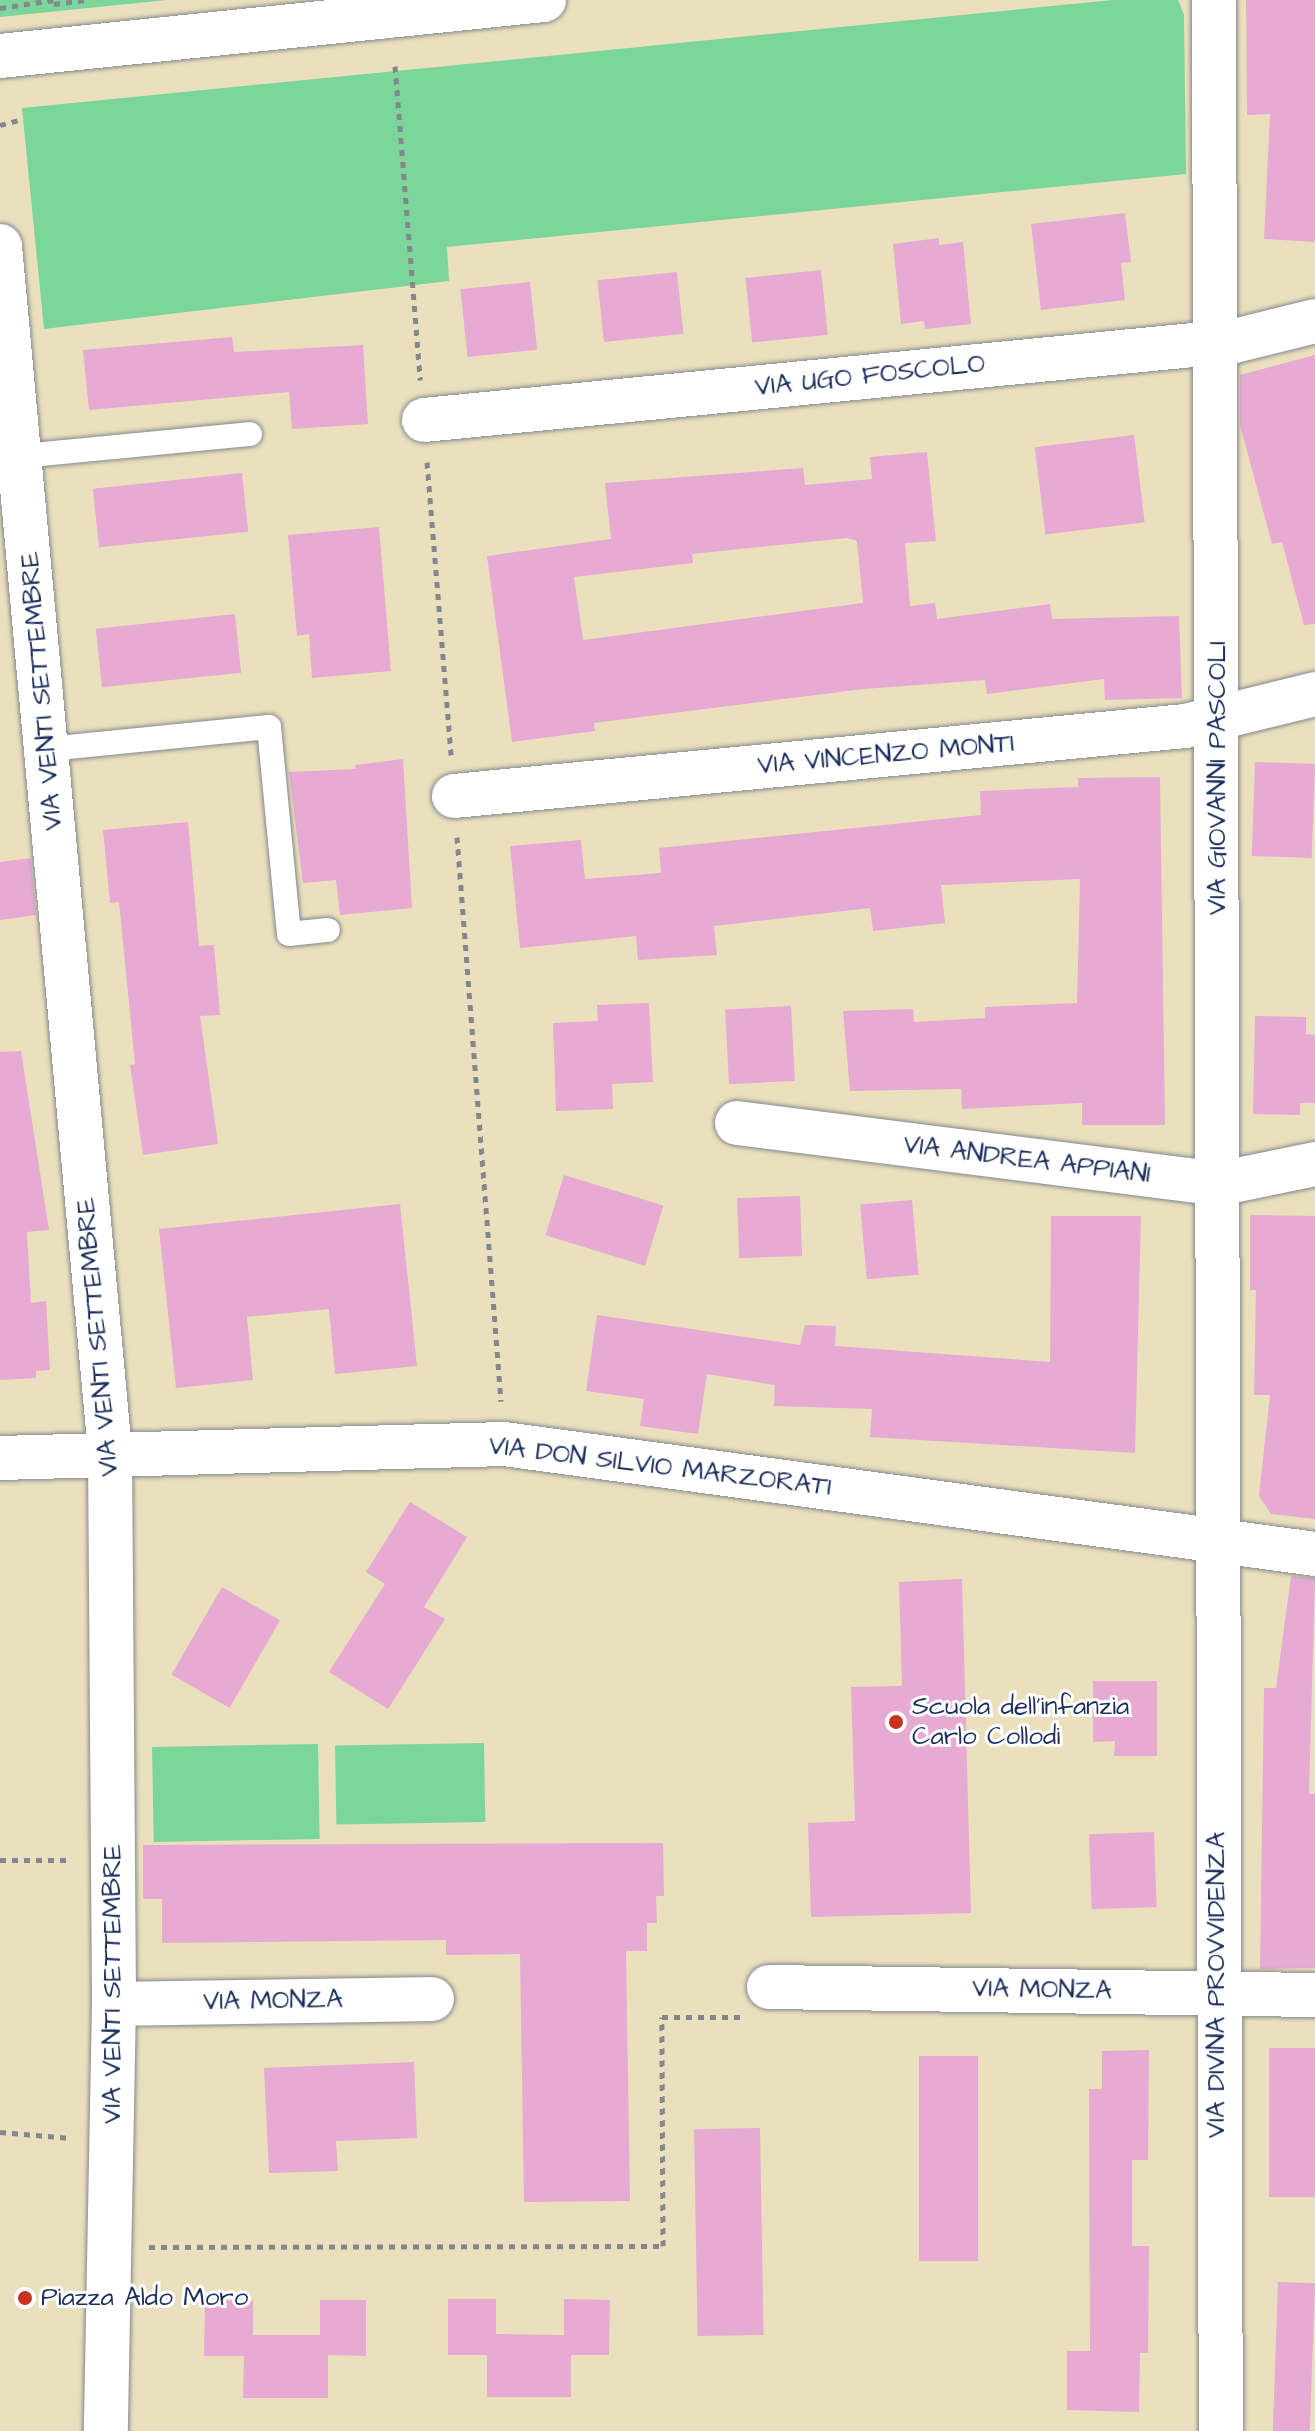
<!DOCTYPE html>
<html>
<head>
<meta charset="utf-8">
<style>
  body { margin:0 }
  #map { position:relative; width:1315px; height:2431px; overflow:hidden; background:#ebe0bd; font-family:"Architects Daughter",sans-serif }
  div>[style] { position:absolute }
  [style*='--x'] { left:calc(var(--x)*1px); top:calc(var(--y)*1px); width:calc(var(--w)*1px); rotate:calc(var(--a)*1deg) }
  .green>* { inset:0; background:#7cd69b; transform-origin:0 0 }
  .building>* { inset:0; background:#e6aad3; transform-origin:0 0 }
  .path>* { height:5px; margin-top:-2.5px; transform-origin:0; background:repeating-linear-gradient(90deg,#83888e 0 6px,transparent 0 12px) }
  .roads { filter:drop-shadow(0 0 2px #83888e) drop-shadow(0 0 2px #83888e) }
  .lane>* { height:24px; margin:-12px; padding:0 12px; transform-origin:12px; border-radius:12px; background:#fff }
  .street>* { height:44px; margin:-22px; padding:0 22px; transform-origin:22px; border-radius:22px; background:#fff }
  .dots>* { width:22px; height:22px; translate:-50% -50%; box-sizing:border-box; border:4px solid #fff; border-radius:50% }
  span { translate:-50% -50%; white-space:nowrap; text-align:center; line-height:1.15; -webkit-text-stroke:6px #fff; paint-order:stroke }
  .street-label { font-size:26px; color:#1b2f5e }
  .poi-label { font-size:26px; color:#1b2f5e }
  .left { translate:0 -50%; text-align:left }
</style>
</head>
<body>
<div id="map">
  <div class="green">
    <i style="clip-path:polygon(0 0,167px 0,0 17px)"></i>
    <i style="clip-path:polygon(1113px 0,1178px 0,1184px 15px,1186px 174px,447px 247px,449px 281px,44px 329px,22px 108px)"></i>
    <i style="left:484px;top:1743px;width:79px;height:149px;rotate:89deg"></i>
    <i style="left:318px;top:1744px;width:95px;height:166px;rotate:89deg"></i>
  </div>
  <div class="building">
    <i style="clip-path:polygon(1246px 0,1315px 0,1315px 242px,1264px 239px,1270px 114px,1247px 115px)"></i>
    <i style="clip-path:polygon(1125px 213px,1131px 262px,1121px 263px,1125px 300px,1041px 310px,1031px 224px)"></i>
    <i style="clip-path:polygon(939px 238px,939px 245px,963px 242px,971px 324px,925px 329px,924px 321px,901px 324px,893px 244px)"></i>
    <i style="left:821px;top:270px;width:65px;height:76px;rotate:84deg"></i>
    <i style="left:677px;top:272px;width:62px;height:80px;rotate:84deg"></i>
    <i style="left:530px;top:282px;width:68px;height:70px;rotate:84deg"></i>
    <i style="clip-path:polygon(232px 337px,234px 352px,363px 345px,368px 424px,292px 429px,289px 392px,89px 410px,83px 350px)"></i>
    <i style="clip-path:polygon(1315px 355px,1315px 624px,1304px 625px,1282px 542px,1272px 544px,1240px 425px,1240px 375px)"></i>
    <i style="left:1134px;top:435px;width:88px;height:100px;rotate:83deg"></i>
    <i style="clip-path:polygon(evenodd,927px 452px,936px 541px,905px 543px,910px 606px,935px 603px,937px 619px,1050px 604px,1052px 619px,1179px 616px,1182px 698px,1105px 700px,1104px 679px,987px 694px,985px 680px,864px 689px,594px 723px,595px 731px,512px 742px,487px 556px,611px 539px,605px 483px,803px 468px,805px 485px,872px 479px,870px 457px,927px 452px,847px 538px,857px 541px,863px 603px,583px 640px,574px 577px,693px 563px,692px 554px,847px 538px)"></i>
    <i style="left:242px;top:473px;width:59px;height:150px;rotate:84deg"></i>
    <i style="clip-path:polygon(379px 527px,391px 671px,312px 678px,309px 634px,297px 636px,288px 535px)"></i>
    <i style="left:235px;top:614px;width:59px;height:140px;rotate:84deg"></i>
    <i style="clip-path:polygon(403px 759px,412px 908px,340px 915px,336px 880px,303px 883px,289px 772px,356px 769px,355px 765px)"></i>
    <i style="left:1255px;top:762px;width:60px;height:94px;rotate:2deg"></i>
    <i style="clip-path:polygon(1160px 777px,1165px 1125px,1082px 1125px,1082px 1103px,962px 1109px,961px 1089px,850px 1091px,843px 1011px,913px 1009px,914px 1022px,985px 1018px,985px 1007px,1077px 1003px,1080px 879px,941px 885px,945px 923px,873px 931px,870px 908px,714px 926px,717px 955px,638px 960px,636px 936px,520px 948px,510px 846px,581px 840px,585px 879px,661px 873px,659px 848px,981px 815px,980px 791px,1078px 787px,1078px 778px)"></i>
    <i style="clip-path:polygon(188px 822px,199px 946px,214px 945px,220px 1015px,200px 1016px,218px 1144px,143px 1155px,130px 1065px,135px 1064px,119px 902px,110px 903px,103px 830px)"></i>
    <i style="clip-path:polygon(31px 858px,36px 915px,0 920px,0 862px)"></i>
    <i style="clip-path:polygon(649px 1003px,653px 1082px,612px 1084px,613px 1109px,556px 1111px,553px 1023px,598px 1021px,597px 1005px)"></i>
    <i style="left:791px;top:1006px;width:75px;height:66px;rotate:87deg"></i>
    <i style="clip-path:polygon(1255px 1016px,1306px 1017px,1306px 1034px,1315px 1035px,1315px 1103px,1300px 1103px,1300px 1115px,1253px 1114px)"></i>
    <i style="clip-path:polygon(21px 1051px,49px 1230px,27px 1232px,31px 1303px,46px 1301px,50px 1370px,36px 1371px,36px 1378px,0 1380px,0 1052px)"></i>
    <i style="left:564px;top:1175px;width:104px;height:63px;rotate:17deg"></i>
    <i style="left:800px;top:1196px;width:60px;height:63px;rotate:88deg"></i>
    <i style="left:912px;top:1200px;width:75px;height:52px;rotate:85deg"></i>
    <i style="clip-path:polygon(400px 1204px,417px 1366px,335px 1374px,329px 1309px,247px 1317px,253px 1380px,176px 1388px,159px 1229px)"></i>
    <i style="clip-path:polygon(1250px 1215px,1315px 1216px,1315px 1519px,1271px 1514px,1259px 1496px,1270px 1395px,1254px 1395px,1256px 1290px,1250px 1290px)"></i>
    <i style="clip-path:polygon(1051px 1216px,1141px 1216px,1135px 1453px,870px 1437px,872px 1409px,774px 1406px,775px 1385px,707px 1374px,698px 1434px,640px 1426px,644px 1399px,586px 1391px,597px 1315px,800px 1345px,805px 1325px,836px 1326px,835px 1346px,1050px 1362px)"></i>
    <i style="clip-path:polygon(410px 1502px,467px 1537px,424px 1607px,445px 1619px,388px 1709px,329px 1672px,385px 1584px,366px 1572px)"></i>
    <i style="clip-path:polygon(1291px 1576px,1315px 1578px,1309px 1794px,1315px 1794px,1315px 1968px,1260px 1969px,1264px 1688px,1276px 1688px)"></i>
    <i style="clip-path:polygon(962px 1579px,971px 1913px,811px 1917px,808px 1823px,855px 1821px,851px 1687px,902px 1686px,899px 1582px)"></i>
    <i style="left:222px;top:1587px;width:67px;height:101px;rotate:30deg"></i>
    <i style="clip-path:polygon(1093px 1681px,1157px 1681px,1157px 1756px,1114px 1756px,1115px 1741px,1093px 1742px)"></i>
    <i style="left:1154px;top:1832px;width:75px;height:65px;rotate:88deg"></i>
    <i style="clip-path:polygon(663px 1843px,664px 1896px,656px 1896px,657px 1923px,647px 1923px,647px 1951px,626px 1951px,630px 2201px,524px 2202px,520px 1954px,446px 1955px,446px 1940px,162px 1943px,162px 1899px,143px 1899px,143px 1845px)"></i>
    <i style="left:1315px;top:2048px;width:149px;height:46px;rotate:90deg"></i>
    <i style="clip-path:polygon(1149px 2050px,1148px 2160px,1132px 2160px,1132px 2246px,1149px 2246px,1148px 2353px,1140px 2353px,1139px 2412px,1067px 2410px,1067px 2351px,1090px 2351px,1089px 2089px,1102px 2089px,1102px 2051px)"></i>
    <i style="left:978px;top:2056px;width:205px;height:59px;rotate:90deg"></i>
    <i style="clip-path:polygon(414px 2062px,417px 2138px,336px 2141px,338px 2171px,269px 2173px,264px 2068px)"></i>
    <i style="left:760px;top:2128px;width:207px;height:66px;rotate:89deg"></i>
    <i style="left:1278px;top:2282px;width:37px;height:149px;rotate:2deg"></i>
    <i style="clip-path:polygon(448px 2299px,496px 2299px,496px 2334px,564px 2335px,564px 2299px,610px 2300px,609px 2355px,571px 2355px,571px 2397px,487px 2397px,487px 2355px,448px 2355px)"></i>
    <i style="clip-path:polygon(205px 2300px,253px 2301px,253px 2335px,320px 2335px,320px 2300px,366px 2300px,366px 2356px,328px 2355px,328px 2398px,243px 2398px,244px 2356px,204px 2356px)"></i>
  </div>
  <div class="path">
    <i style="--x:54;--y:4;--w:32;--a:-7"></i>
    <i style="--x:0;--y:8;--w:54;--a:-8.6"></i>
    <i style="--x:395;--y:66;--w:315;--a:85.4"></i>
    <i style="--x:0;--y:125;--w:20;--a:-15"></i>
    <i style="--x:427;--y:462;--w:294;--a:85.3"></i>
    <i style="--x:457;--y:837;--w:566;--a:85.54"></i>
    <i style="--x:0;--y:1860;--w:72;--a:0"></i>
    <i style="--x:0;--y:2132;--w:71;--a:4.8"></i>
    <i style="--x:149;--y:2247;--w:514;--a:-0.11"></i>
    <i style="--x:663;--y:2246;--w:229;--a:-90.3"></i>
    <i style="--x:662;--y:2017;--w:79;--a:0"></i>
  </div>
  <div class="roads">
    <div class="lane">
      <i style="--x:22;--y:456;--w:229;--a:-5.5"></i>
      <i style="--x:48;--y:749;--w:222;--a:-5.7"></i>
      <i style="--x:269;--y:727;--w:208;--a:84.5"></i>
      <i style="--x:289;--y:934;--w:39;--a:-6"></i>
    </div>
    <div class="street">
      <i style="--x:1214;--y:0;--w:2431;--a:89.84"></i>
      <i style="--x:0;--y:56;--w:547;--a:-5.88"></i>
      <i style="--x:0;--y:246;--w:1212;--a:84.79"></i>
      <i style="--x:110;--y:1453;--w:551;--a:89.58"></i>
      <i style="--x:114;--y:2004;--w:427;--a:91.1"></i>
      <i style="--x:424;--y:420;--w:814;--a:-5.57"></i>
      <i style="--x:1234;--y:341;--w:83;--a:-13.9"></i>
      <i style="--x:454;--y:796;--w:734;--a:-5.47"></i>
      <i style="--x:1185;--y:726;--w:134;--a:-13.8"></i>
      <i style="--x:737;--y:1123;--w:485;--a:7.2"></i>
      <i style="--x:1218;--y:1184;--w:99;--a:-11.7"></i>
      <i style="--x:0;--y:1458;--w:504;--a:-1.59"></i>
      <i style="--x:504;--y:1444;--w:818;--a:7.72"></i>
      <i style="--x:769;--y:1987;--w:546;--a:0.84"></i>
      <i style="--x:114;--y:2004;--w:318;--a:-0.9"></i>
    </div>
  </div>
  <div class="dots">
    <i style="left:896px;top:1722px;background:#c8321e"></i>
    <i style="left:25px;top:2298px;background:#c8321e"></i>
  </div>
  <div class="street-label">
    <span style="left:870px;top:376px;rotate:-6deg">VIA UGO FOSCOLO</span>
    <span style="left:42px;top:691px;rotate:-95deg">VIA VENTI SETTEMBRE</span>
    <span style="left:886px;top:755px;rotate:-5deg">VIA VINCENZO MONTI</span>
    <span style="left:1218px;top:778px;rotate:-90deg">VIA GIOVANNI PASCOLI</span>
    <span style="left:1027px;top:1160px;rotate:7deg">VIA ANDREA APPIANI</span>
    <span style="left:98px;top:1337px;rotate:-95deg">VIA VENTI SETTEMBRE</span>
    <span style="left:660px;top:1467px;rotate:7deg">VIA DON SILVIO MARZORATI</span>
    <span style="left:113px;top:1984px;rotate:-90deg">VIA VENTI SETTEMBRE</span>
    <span style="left:1217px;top:1985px;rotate:-90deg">VIA DIVINA PROVVIDENZA</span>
    <span style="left:1042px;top:1990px;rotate:1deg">VIA MONZA</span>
    <span style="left:273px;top:2001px;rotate:-1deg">VIA MONZA</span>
  </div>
  <div class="poi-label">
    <span class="left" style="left:912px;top:1722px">Scuola dell'infanzia<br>Carlo Collodi</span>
    <span class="left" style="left:41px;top:2298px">Piazza Aldo Moro</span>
  </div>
</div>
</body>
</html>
